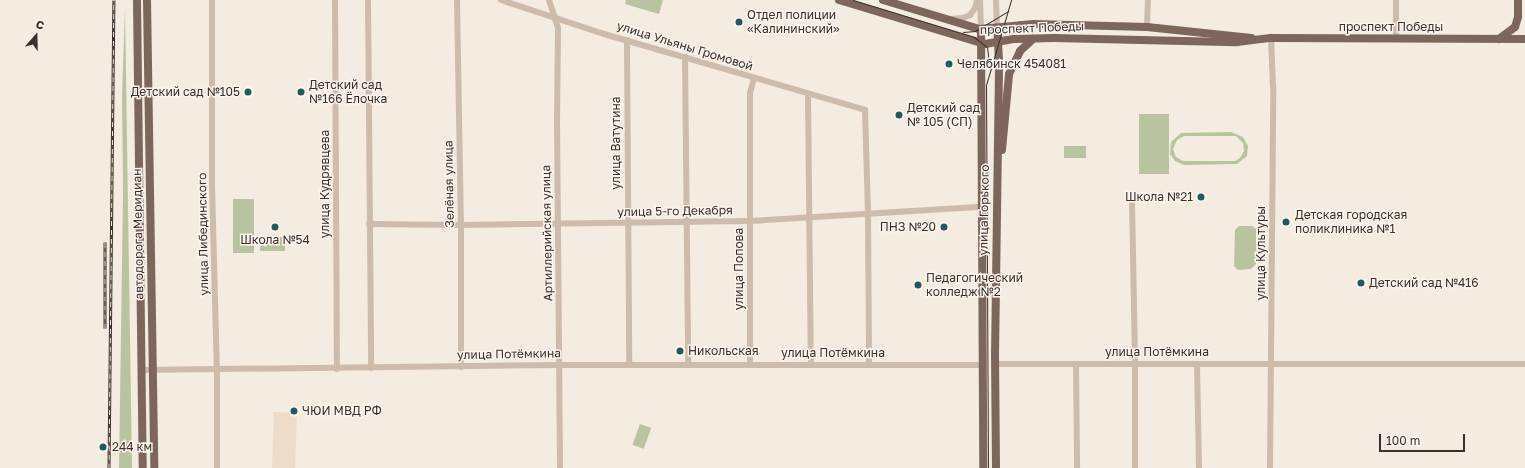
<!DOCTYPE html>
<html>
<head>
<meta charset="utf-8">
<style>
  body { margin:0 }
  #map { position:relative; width:1525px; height:468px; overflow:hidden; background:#f4ebe1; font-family:"Golos Text",sans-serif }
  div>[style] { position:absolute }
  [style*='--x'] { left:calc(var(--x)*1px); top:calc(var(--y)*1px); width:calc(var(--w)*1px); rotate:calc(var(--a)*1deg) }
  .green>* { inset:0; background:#b8c4a0; transform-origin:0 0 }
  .plaza>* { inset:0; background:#ecdcc8; transform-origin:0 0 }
  .minor>* { height:6px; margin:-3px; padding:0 3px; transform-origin:3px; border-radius:3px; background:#cdbbac }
  .major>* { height:8px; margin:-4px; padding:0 4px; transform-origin:4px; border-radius:4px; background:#7d675c }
  .tram>* { height:1px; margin:-0.5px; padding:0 0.5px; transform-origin:0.5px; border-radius:0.5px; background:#3b302b }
  .rail>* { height:3px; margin-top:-1.5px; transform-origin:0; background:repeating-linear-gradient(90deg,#fbf5ee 0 4.5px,#3b302b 0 9px); box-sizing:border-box; border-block:1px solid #3b302b }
  .dots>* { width:11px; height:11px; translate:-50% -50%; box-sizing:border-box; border:2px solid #fbf5ee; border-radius:50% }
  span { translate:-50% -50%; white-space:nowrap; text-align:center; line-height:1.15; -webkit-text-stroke:3px #fbf5ee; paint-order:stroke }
  .poi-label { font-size:12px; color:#3b302b }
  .left { translate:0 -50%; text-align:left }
  .right { translate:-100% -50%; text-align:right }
  .street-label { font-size:12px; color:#3b302b }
  .north { position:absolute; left:16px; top:16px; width:40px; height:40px; -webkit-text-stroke:3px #fbf5ee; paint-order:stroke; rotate:20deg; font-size:11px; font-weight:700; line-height:16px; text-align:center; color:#3b302b }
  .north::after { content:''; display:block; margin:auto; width:14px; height:18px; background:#3b302b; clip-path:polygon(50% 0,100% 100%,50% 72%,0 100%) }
  .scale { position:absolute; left:1379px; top:434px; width:86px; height:18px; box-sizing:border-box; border:2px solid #3b302b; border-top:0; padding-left:5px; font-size:12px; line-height:14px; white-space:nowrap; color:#3b302b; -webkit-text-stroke:3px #fbf5ee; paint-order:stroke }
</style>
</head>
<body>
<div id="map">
  <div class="green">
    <i style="clip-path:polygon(626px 0,663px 0,659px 14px,625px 4px)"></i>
    <i style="clip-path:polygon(125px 8px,132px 468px,119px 468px,123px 195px,122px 96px)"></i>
    <i style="left:1139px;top:114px;width:30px;height:60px"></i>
    <i style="clip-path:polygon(evenodd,1231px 132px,1243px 137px,1248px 146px,1247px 156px,1237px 164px,1184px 165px,1175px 161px,1170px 154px,1171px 142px,1181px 133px,1231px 132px,1184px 136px,1236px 136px,1243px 143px,1244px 151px,1240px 158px,1235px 161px,1183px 161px,1176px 157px,1173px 149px,1177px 140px,1184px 136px)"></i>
    <i style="left:1064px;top:146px;width:22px;height:12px"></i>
    <i style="left:233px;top:199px;width:21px;height:54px"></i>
    <i style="clip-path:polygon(1239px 226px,1252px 226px,1256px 229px,1256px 264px,1251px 269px,1238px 270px,1234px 266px,1235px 230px)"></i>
    <i style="left:260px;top:237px;width:25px;height:14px"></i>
    <i style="left:640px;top:424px;width:12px;height:22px;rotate:20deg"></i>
  </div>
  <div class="plaza">
    <i style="left:274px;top:412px;width:23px;height:56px;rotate:2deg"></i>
  </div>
  <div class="minor">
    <i style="--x:212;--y:0;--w:185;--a:90"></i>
    <i style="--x:212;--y:185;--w:185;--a:88.5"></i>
    <i style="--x:217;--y:370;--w:98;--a:90"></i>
    <i style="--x:335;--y:0;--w:369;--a:89.7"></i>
    <i style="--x:368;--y:0;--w:368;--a:89.5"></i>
    <i style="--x:457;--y:0;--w:225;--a:89"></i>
    <i style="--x:461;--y:225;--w:142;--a:90"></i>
    <i style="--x:501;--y:0;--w:108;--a:18.3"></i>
    <i style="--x:604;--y:34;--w:272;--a:16.2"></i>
    <i style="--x:865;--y:110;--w:104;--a:88.3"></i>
    <i style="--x:868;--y:214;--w:151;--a:89.6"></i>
    <i style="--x:549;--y:0;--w:29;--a:72"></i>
    <i style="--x:558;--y:28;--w:92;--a:90.6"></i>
    <i style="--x:557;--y:120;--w:348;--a:89.5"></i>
    <i style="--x:980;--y:0;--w:29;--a:88"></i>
    <i style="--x:996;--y:0;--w:28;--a:88"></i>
    <i style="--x:1396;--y:0;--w:39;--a:90"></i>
    <i style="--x:949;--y:19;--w:14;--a:-4"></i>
    <i style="--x:963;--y:18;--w:8;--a:-23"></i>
    <i style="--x:970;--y:15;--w:9;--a:-54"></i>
    <i style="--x:975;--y:8;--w:8;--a:-76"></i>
    <i style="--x:1147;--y:27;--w:27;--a:-88"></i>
    <i style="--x:627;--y:40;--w:325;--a:89.6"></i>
    <i style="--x:685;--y:57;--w:308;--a:89.4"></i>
    <i style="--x:808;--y:94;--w:271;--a:89.4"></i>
    <i style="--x:1132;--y:202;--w:157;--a:88.9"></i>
    <i style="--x:1135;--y:359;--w:109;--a:90"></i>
    <i style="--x:369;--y:224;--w:92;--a:0.6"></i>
    <i style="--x:461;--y:225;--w:289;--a:-0.8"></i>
    <i style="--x:750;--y:221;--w:232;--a:-3.5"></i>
    <i style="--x:995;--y:364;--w:530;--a:0"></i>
    <i style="--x:1076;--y:364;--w:104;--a:89.4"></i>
    <i style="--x:1197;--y:364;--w:104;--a:88.9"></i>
    <i style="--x:750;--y:365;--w:272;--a:-90"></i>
    <i style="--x:750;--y:93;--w:16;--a:-75"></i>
    <i style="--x:142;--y:370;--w:417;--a:-0.7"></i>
    <i style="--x:559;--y:365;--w:423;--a:0"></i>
    <i style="--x:1270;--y:468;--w:381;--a:-89.5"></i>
    <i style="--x:1273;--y:87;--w:49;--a:-92.3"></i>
  </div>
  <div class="major">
    <i style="--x:137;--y:0;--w:468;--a:89.3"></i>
    <i style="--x:147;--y:0;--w:468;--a:89.1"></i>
    <i style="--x:839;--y:0;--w:152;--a:16.8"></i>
    <i style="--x:985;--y:44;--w:29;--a:-10"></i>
    <i style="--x:1014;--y:39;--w:40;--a:-1.4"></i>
    <i style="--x:1054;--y:38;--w:183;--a:1.3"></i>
    <i style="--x:1237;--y:42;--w:34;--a:-7"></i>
    <i style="--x:1271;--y:38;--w:254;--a:0.2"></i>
    <i style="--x:883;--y:0;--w:100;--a:16.8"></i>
    <i style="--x:979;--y:29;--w:55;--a:-5.2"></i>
    <i style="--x:1034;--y:24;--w:113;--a:1.5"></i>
    <i style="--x:1147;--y:27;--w:105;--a:6"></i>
    <i style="--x:981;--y:29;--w:439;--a:89.7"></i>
    <i style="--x:1499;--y:39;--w:20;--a:-37"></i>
    <i style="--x:1515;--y:27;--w:10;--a:-73"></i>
    <i style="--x:1518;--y:17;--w:17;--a:-90"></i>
    <i style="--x:1002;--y:150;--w:76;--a:-84.7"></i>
    <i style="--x:1009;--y:74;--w:25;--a:-64"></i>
    <i style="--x:1020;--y:51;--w:18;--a:-43"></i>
    <i style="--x:996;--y:468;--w:112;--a:-90.5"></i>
    <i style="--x:995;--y:356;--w:295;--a:-89.2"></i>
    <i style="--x:999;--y:61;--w:33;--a:-93"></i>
  </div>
  <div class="tram">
    <i style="--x:853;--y:0;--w:127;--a:17"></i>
    <i style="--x:974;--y:37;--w:16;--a:38"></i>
    <i style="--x:987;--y:47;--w:16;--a:83"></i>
    <i style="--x:963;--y:32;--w:12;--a:-5"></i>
    <i style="--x:975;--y:31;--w:39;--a:-31"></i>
    <i style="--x:988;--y:468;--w:383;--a:-90.3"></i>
    <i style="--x:986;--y:85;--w:89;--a:-73.6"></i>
  </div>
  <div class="rail">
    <i style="--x:105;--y:328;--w:86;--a:-90"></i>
    <i style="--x:109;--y:468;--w:468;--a:-89.4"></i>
  </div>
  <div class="dots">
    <i style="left:739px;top:22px;background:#1f5a5e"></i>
    <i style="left:949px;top:64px;background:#1f5a5e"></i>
    <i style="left:248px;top:92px;background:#1f5a5e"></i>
    <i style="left:301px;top:92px;background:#1f5a5e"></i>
    <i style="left:899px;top:115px;background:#1f5a5e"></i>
    <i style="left:1201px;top:197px;background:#1f5a5e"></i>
    <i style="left:1286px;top:222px;background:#1f5a5e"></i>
    <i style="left:275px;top:227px;background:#1f5a5e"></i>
    <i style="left:944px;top:227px;background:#1f5a5e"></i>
    <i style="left:1361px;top:283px;background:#1f5a5e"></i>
    <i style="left:918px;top:285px;background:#1f5a5e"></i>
    <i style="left:680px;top:351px;background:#1f5a5e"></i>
    <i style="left:294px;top:411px;background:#1f5a5e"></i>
    <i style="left:103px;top:447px;background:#1f5a5e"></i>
  </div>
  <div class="poi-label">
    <span class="left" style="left:747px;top:22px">Отдел полиции<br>«Калининский»</span>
    <span class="left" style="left:957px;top:64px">Челябинск 454081</span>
    <span class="left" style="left:309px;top:92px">Детский сад<br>№166 Ёлочка</span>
    <span class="right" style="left:240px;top:92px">Детский сад №105</span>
    <span class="left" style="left:907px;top:115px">Детский сад<br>№ 105 (СП)</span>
    <span class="right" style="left:1193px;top:197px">Школа №21</span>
    <span class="left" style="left:1295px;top:222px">Детская городская<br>поликлиника №1</span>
    <span class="right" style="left:936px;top:227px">ПНЗ №20</span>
    <span style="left:275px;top:240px">Школа №54</span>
    <span class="left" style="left:926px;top:285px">Педагогический<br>колледж №2</span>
    <span class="left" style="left:1369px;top:283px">Детский сад №416</span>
    <span class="left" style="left:688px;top:351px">Никольская</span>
    <span class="left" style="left:302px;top:411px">ЧЮИ МВД РФ</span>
    <span class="left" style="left:112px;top:447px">244 км</span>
  </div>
  <div class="street-label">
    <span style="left:1391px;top:27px">проспект Победы</span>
    <span style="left:1032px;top:28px;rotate:-2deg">проспект Победы</span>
    <span style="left:685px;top:46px;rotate:17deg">улица Ульяны Громовой</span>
    <span style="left:616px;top:143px;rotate:-90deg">улица Ватутина</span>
    <span style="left:325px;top:184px;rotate:-90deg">улица Кудрявцева</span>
    <span style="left:449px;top:184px;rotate:-91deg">Зелёная улица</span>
    <span style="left:984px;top:210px;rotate:-89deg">улица Горького</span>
    <span style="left:675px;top:211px;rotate:-1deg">улица 5-го Декабря</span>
    <span style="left:547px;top:233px;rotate:-91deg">Артиллерийская улица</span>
    <span style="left:138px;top:234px;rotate:-91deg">автодорога Меридиан</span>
    <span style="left:203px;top:234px;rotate:-91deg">улица Либединского</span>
    <span style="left:1261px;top:253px;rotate:-90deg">улица Культуры</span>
    <span style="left:739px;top:269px;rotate:-90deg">улица Попова</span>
    <span style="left:1157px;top:352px">улица Потёмкина</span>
    <span style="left:833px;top:353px">улица Потёмкина</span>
    <span style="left:509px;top:354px;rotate:-1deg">улица Потёмкина</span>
  </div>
  <div class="north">С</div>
  <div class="scale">100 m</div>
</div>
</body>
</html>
